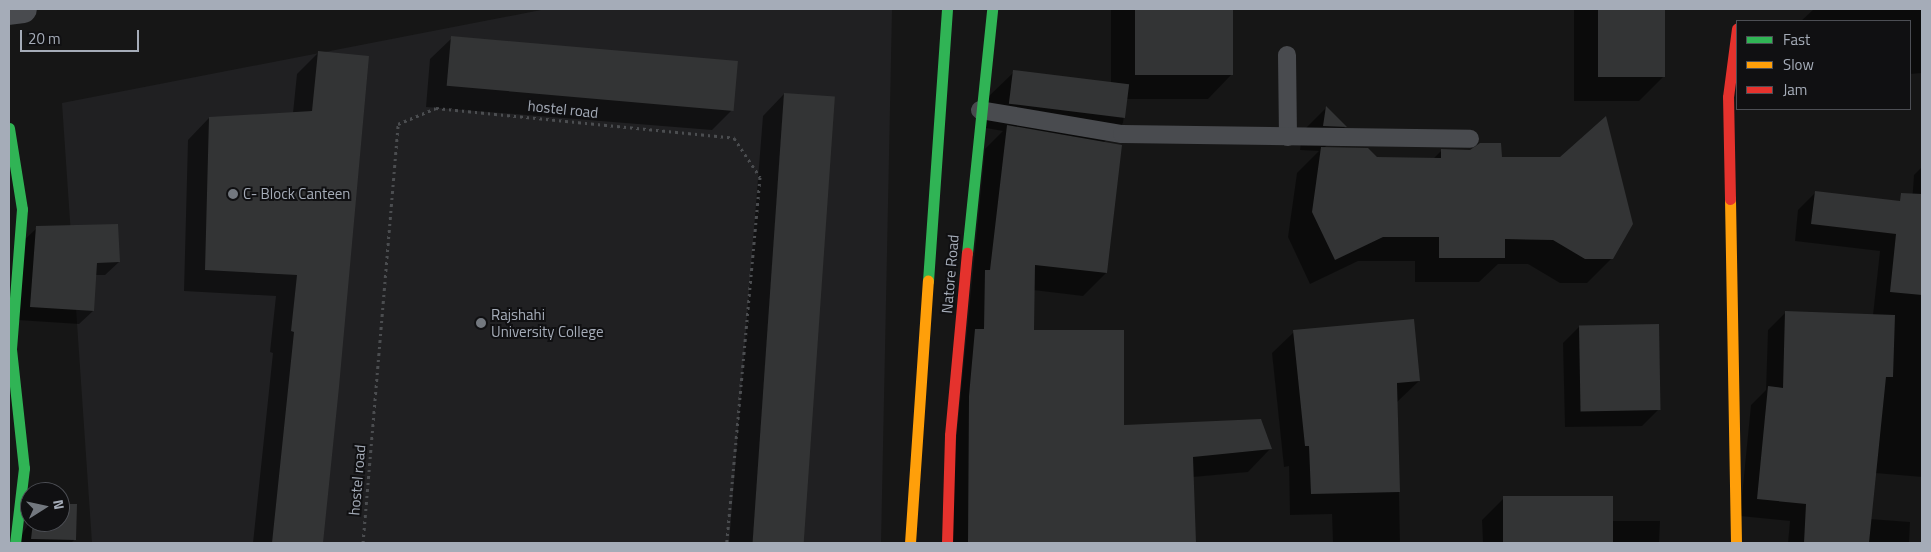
<!DOCTYPE html>
<html>
<head>
<meta charset="utf-8">
<style>
  body { margin:0 }
  #map { position:relative; width:1931px; height:552px; overflow:hidden; background:#161616; font-family:"Titillium Web",sans-serif }
  div>[style] { position:absolute }
  [style*='--x'] { left:calc(var(--x)*1px); top:calc(var(--y)*1px); width:calc(var(--w)*1px); rotate:calc(var(--a)*1deg) }
  .built>* { inset:0; background:#202022 }
  .shadow>* { inset:0; background:#0007 }
  .building>* { inset:0; background:#333435; transform-origin:0 0 }
  .path>* { height:3px; margin-top:-1.5px; transform-origin:0; background:repeating-linear-gradient(90deg,#4b4d50 0 2.5px,transparent 0 6.5px) }
  .lane>* { height:18px; margin:-9px; padding:0 9px; transform-origin:9px; border-radius:9px; background:#494b4f }
  .street>* { height:28px; margin:-14px; padding:0 14px; transform-origin:14px; border-radius:14px; background:#494b4f }
  .fast>* { height:11px; margin:-5.5px; padding:0 5.5px; transform-origin:5.5px; border-radius:5.5px; background:#30b455 }
  .slow>* { height:11px; margin:-5.5px; padding:0 5.5px; transform-origin:5.5px; border-radius:5.5px; background:#ff9f0a }
  .jam>* { height:11px; margin:-5.5px; padding:0 5.5px; transform-origin:5.5px; border-radius:5.5px; background:#e5322d }
  .dots>* { width:14px; height:14px; translate:-50% -50%; box-sizing:border-box; border:2px solid #101012; border-radius:50% }
  span { translate:-50% -50%; white-space:nowrap; text-align:center; line-height:1.15; -webkit-text-stroke:4px #101012; paint-order:stroke }
  .street-label { font-size:15px; color:#a5acb8 }
  .poi-label { font-size:15px; color:#a5acb8 }
  .left { translate:0 -50%; text-align:left }
  .frame { position:absolute; inset:0; border:10px solid #a5acb8; pointer-events:none }
  .legend { position:absolute; left:1736px; top:20px; width:175px; height:90px; box-sizing:border-box; background:#101012; border:1px solid #4c4e54; margin:0; padding:6px 9px; list-style:none; font-size:15px; color:#a5acb8 }
  .legend li { display:flex; align-items:center; gap:10px; height:25px }
  .legend b { width:25px; border:1px solid #4c4e54 }
  .north { position:absolute; left:20px; top:482px; width:50px; height:50px; box-sizing:border-box; background:#101012; border:1px solid #4c4e54; border-radius:50%; rotate:80deg; font-size:14px; font-weight:700; line-height:20px; text-align:center; color:#a5acb8 }
  .north::after { content:''; display:block; margin:auto; width:18px; height:22px; background:#73787f; clip-path:polygon(50% 0,100% 100%,50% 72%,0 100%) }
  .scale { position:absolute; left:20px; top:30px; width:119px; height:22px; box-sizing:border-box; border:2px solid #a5acb8; border-top:0; padding-left:6px; font-size:15px; line-height:18px; white-space:nowrap; color:#a5acb8; -webkit-text-stroke:4px #101012; paint-order:stroke }
</style>
</head>
<body>
<div id="map">
  <div class="built">
    <i style="clip-path:polygon(546px 9px,892px 9px,881px 543px,92px 543px,62px 103px)"></i>
  </div>
  <div class="shadow">
    <i style="clip-path:polygon(1111px 9px,1232px 9px,1232px 74px,1208px 99px,1126px 99px,1123px 123px,1103px 143px,1121px 146px,1106px 273px,1083px 296px,1033px 290px,1033px 331px,1123px 427px,1270px 449px,1248px 472px,1193px 477px,1195px 543px,946px 543px,985px 149px,1003px 131px,986px 128px,989px 96px,1014px 72px,1111px 83px)"></i>
    <i style="clip-path:polygon(1574px 9px,1663px 9px,1664px 76px,1639px 101px,1574px 101px)"></i>
    <i style="clip-path:polygon(1814px 9px,1922px 9px,1922px 73px,1910px 74px,1910px 21px,1801px 21px)"></i>
    <i style="clip-path:polygon(452px 38px,733px 109px,712px 130px,426px 107px,430px 59px)"></i>
    <i style="clip-path:polygon(318px 53px,368px 57px,321px 543px,253px 543px,273px 353px,270px 352px,276px 296px,184px 291px,188px 140px,209px 118px,293px 113px,297px 74px)"></i>
    <i style="clip-path:polygon(784px 94px,834px 99px,794px 543px,729px 543px,763px 116px)"></i>
    <i style="clip-path:polygon(1326px 108px,1345px 127px,1323px 149px,1377px 159px,1433px 159px,1442px 150px,1500px 158px,1612px 258px,1587px 283px,1560px 283px,1528px 264px,1498px 264px,1479px 282px,1415px 282px,1415px 261px,1358px 261px,1310px 284px,1288px 237px,1297px 173px,1319px 151px,1300px 150px,1302px 132px)"></i>
    <i style="clip-path:polygon(1922px 167px,1922px 477px,1875px 473px,1870px 519px,1910px 522px,1909px 543px,1788px 543px,1790px 521px,1740px 516px,1751px 405px,1766px 390px,1768px 330px,1785px 313px,1873px 315px,1880px 251px,1795px 241px,1798px 210px,1815px 193px,1912px 203px,1914px 175px)"></i>
    <i style="clip-path:polygon(37px 228px,119px 262px,105px 275px,95px 275px,93px 311px,79px 324px,17px 320px,23px 241px)"></i>
    <i style="clip-path:polygon(1580px 326px,1658px 410px,1642px 426px,1565px 427px,1563px 343px)"></i>
    <i style="clip-path:polygon(1294px 332px,1419px 381px,1397px 402px,1400px 543px,1333px 543px,1332px 514px,1290px 515px,1289px 466px,1284px 467px,1272px 353px)"></i>
    <i style="clip-path:polygon(1504px 498px,1612px 521px,1660px 521px,1659px 543px,1483px 543px,1482px 520px)"></i>
    <i style="clip-path:polygon(60px 505px,74px 540px,71px 543px,16px 543px,30px 522px,60px 522px)"></i>
  </div>
  <div class="building">
    <i style="left:1135px;top:9px;width:98px;height:66px"></i>
    <i style="left:1598px;top:9px;width:67px;height:68px"></i>
    <i style="left:451px;top:36px;width:288px;height:50px;rotate:5deg"></i>
    <i style="clip-path:polygon(318px 51px,369px 56px,339px 387px,323px 543px,272px 543px,294px 332px,291px 331px,297px 275px,205px 270px,209px 117px,312px 111px)"></i>
    <i style="left:1013px;top:70px;width:117px;height:34px;rotate:7deg"></i>
    <i style="left:784px;top:93px;width:51px;height:451px;rotate:4deg"></i>
    <i style="clip-path:polygon(1326px 106px,1347px 127px,1323px 126px)"></i>
    <i style="clip-path:polygon(1606px 116px,1633px 224px,1613px 259px,1585px 259px,1553px 240px,1505px 239px,1505px 258px,1439px 258px,1439px 237px,1383px 237px,1335px 260px,1312px 212px,1321px 147px,1368px 148px,1377px 157px,1441px 158px,1441px 149px,1470px 150px,1480px 143px,1501px 143px,1502px 157px,1560px 157px)"></i>
    <i style="clip-path:polygon(1007px 125px,1122px 145px,1107px 273px,1035px 265px,1034px 330px,1124px 330px,1124px 425px,1261px 419px,1272px 449px,1193px 457px,1196px 543px,968px 543px,969px 396px,975px 329px,984px 329px,985px 270px,990px 270px)"></i>
    <i style="clip-path:polygon(1815px 191px,1900px 201px,1901px 193px,1922px 194px,1922px 295px,1890px 292px,1896px 234px,1811px 224px)"></i>
    <i style="clip-path:polygon(118px 224px,120px 262px,97px 263px,94px 311px,30px 307px,36px 226px)"></i>
    <i style="clip-path:polygon(1785px 311px,1895px 315px,1893px 377px,1886px 377px,1869px 543px,1804px 543px,1806px 504px,1757px 499px,1768px 386px,1783px 388px)"></i>
    <i style="clip-path:polygon(1414px 319px,1420px 381px,1397px 383px,1400px 492px,1311px 494px,1309px 446px,1305px 446px,1293px 330px)"></i>
    <i style="left:1659px;top:324px;width:86px;height:80px;rotate:89deg"></i>
    <i style="left:1613px;top:496px;width:47px;height:110px;rotate:90deg"></i>
    <i style="clip-path:polygon(60px 504px,77px 504px,76px 540px,31px 539px,33px 522px,60px 522px)"></i>
  </div>
  <div class="path">
    <i style="--x:363;--y:543;--w:420;--a:-85.2"></i>
    <i style="--x:398;--y:124;--w:41;--a:-22.8"></i>
    <i style="--x:436;--y:108;--w:300;--a:5.7"></i>
    <i style="--x:734;--y:138;--w:47;--a:56.3"></i>
    <i style="--x:760;--y:177;--w:367;--a:95.2"></i>
  </div>
  <div class="lane">
    <i style="--x:1287;--y:55;--w:82;--a:89.3"></i>
    <i style="--x:980;--y:110;--w:144;--a:9.6"></i>
    <i style="--x:1122;--y:134;--w:348;--a:0.8"></i>
  </div>
  <div class="street">
    <i style="--x:9;--y:11;--w:14;--a:-8"></i>
  </div>
  <div class="fast">
    <i style="--x:9;--y:128;--w:82;--a:80.9"></i>
    <i style="--x:22;--y:209;--w:140;--a:94.5"></i>
    <i style="--x:11;--y:349;--w:120;--a:83.8"></i>
    <i style="--x:24;--y:468;--w:76;--a:96.8"></i>
    <i style="--x:967;--y:253;--w:245;--a:-84.1"></i>
    <i style="--x:928;--y:281;--w:273;--a:-86"></i>
  </div>
  <div class="slow">
    <i style="--x:1730;--y:199;--w:344;--a:89"></i>
    <i style="--x:910;--y:543;--w:263;--a:-86.1"></i>
  </div>
  <div class="jam">
    <i style="--x:1730;--y:199;--w:102;--a:-91.1"></i>
    <i style="--x:1728;--y:97;--w:69;--a:-82.5"></i>
    <i style="--x:947;--y:543;--w:108;--a:-88.4"></i>
    <i style="--x:950;--y:435;--w:183;--a:-84.7"></i>
  </div>
  <div class="dots">
    <i style="left:233px;top:194px;background:#73787f"></i>
    <i style="left:481px;top:323px;background:#73787f"></i>
  </div>
  <div class="street-label">
    <span style="left:563px;top:109px;rotate:6deg">hostel road</span>
    <span style="left:950px;top:274px;rotate:-85deg">Natore Road</span>
    <span style="left:357px;top:480px;rotate:-85deg">hostel road</span>
  </div>
  <div class="poi-label">
    <span class="left" style="left:243px;top:194px">C- Block Canteen</span>
    <span class="left" style="left:491px;top:323px">Rajshahi<br>University College</span>
  </div>
  <div class="frame"></div>
  <ul class="legend">
  <li><b style="height:6px;background:#30b455"></b>Fast</li>
  <li><b style="height:6px;background:#ff9f0a"></b>Slow</li>
  <li><b style="height:6px;background:#e5322d"></b>Jam</li>
  </ul>
  <div class="north">N</div>
  <div class="scale">20 m</div>
</div>
</body>
</html>
